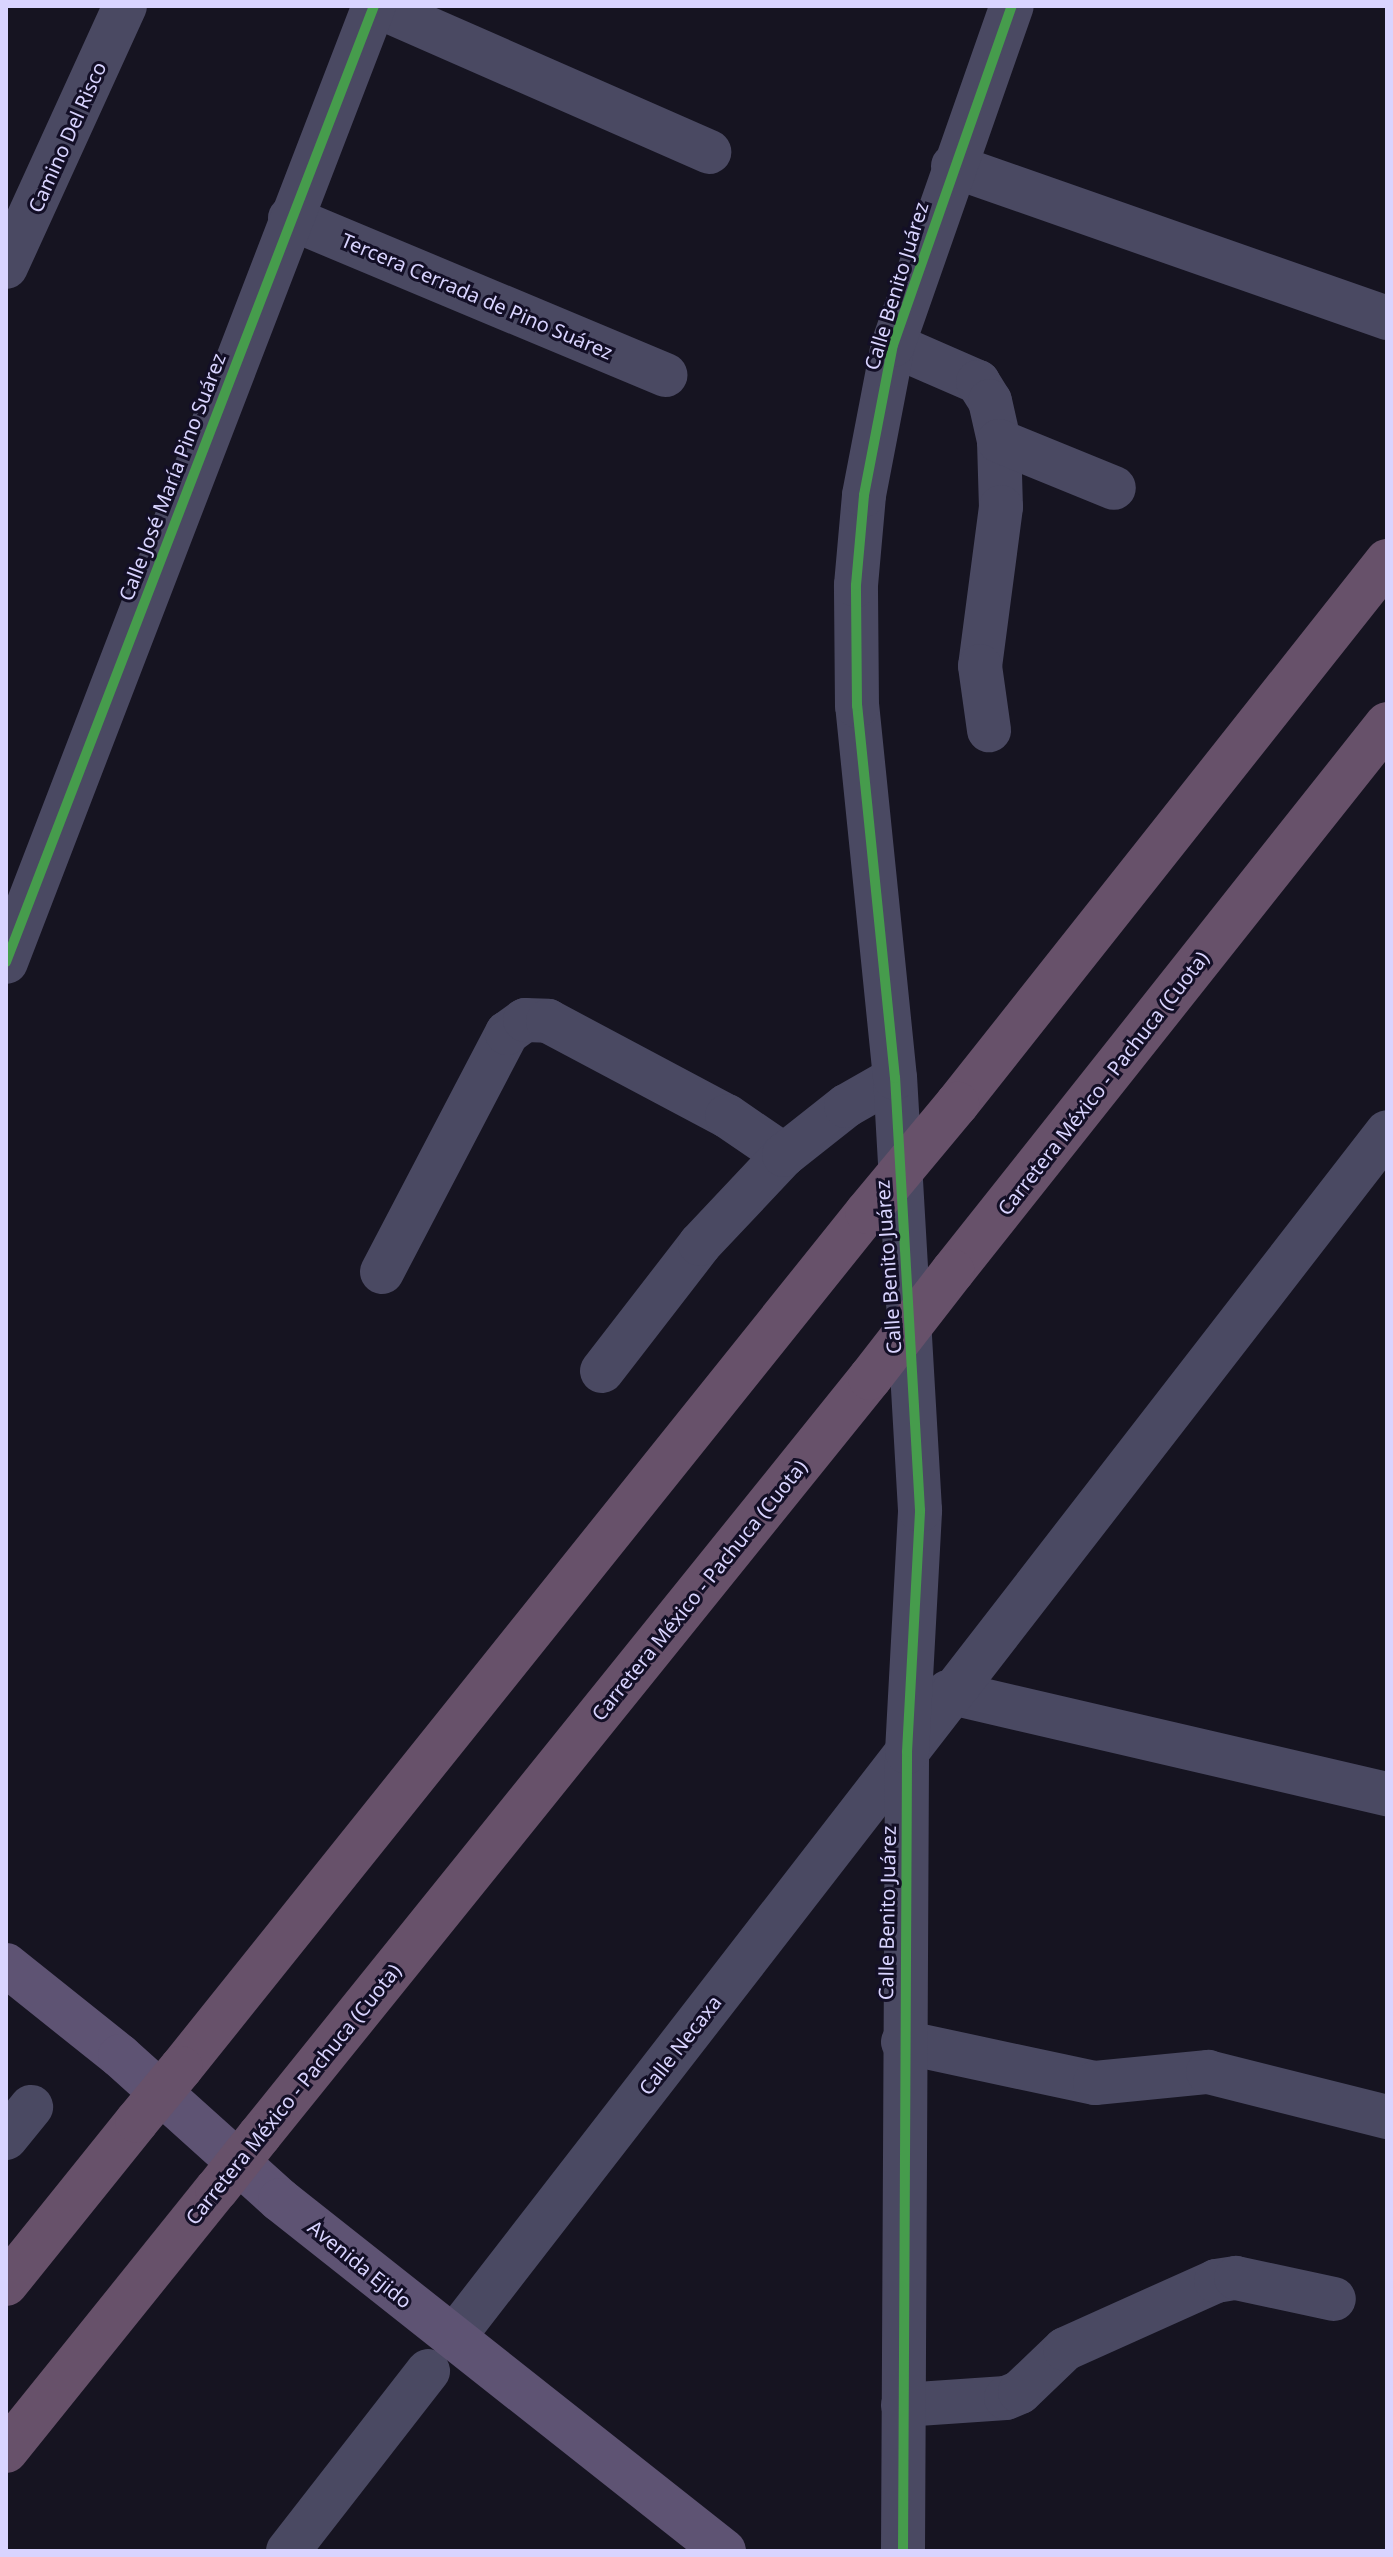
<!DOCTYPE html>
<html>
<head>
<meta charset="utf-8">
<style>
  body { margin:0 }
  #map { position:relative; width:1393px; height:2557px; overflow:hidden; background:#161421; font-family:"Noto Sans",sans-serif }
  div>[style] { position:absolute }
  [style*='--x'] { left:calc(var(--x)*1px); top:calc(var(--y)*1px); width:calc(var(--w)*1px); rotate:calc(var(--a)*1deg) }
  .minor>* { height:44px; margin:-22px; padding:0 22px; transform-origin:22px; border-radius:22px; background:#4a4962 }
  .major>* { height:44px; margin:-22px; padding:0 22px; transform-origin:22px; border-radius:22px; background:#5e5373 }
  .highway>* { height:44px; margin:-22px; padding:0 22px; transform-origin:22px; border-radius:22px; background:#67516a }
  .highway-bridge>* { height:44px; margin:-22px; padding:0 22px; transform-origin:22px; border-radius:22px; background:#67516a }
  .cycleway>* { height:10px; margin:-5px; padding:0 5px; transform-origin:5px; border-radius:5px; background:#469c4c }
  span { translate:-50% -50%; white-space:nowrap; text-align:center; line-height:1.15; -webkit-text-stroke:6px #130f26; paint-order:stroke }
  .street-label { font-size:20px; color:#d9d4ff }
  .frame { position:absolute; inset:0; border:8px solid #d9d4ff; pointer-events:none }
</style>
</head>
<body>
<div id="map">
  <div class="minor">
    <i style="--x:377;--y:6;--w:363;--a:23.7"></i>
    <i style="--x:953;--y:166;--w:460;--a:19.3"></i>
    <i style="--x:290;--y:218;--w:407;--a:22.7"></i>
    <i style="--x:6;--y:267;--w:287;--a:-65.5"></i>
    <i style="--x:893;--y:345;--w:93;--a:23.5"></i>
    <i style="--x:978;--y:382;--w:22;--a:58"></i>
    <i style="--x:990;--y:401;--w:41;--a:77.3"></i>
    <i style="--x:999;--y:441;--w:66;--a:88.3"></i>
    <i style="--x:1001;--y:507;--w:160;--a:97.5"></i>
    <i style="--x:980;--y:666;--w:65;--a:82"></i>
    <i style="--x:999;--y:441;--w:124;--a:22.2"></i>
    <i style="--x:6;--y:962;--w:1024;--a:-68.95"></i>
    <i style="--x:382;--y:1272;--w:270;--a:-62.4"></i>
    <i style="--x:507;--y:1033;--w:22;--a:-36"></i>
    <i style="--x:525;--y:1020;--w:23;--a:2"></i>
    <i style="--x:548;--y:1021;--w:203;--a:28"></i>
    <i style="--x:727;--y:1116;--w:69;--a:34.4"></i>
    <i style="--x:602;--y:1371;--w:160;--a:-52.3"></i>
    <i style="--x:700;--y:1244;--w:122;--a:-46.7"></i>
    <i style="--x:784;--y:1155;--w:79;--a:-38.3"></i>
    <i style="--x:846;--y:1106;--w:56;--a:-29.7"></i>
    <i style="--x:948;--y:1692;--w:451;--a:13.1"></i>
    <i style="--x:903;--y:2042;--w:196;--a:12.1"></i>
    <i style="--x:1095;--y:2083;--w:114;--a:-5.6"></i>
    <i style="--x:1208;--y:2072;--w:185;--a:14.1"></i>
    <i style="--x:6;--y:2138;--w:40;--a:-51"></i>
    <i style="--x:453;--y:2338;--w:1525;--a:-52.24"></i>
    <i style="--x:903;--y:2405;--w:103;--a:-3.9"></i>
    <i style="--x:1006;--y:2398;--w:15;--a:-23"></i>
    <i style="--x:1020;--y:2392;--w:62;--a:-43.7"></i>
    <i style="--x:1065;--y:2349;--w:166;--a:-24.2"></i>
    <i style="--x:1216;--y:2281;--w:20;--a:-9"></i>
    <i style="--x:1236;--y:2278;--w:100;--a:12.1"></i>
    <i style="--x:288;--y:2551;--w:228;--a:-52.1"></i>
    <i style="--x:903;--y:2551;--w:799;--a:-89.71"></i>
    <i style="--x:907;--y:1752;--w:242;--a:-86.9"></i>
    <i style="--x:920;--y:1510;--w:433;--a:-93.3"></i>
    <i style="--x:895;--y:1078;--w:374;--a:-95.8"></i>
    <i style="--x:857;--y:706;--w:121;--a:-90.5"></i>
    <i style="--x:856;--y:585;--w:90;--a:-84.9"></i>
    <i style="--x:864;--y:495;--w:153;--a:-79.1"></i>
    <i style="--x:893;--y:345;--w:359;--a:-70.7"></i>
  </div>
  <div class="major">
    <i style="--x:6;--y:1965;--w:146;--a:38.6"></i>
    <i style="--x:120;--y:2056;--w:215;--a:42"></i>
    <i style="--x:280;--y:2200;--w:566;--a:38.33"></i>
  </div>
  <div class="highway">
    <i style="--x:957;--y:1104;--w:693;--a:-51.62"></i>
    <i style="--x:953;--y:1271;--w:698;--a:-51.57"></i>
    <i style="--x:181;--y:2068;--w:1097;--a:-51.29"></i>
    <i style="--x:259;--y:2136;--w:974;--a:-51.13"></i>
    <i style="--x:6;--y:2284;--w:209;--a:-51.2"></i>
    <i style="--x:6;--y:2451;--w:336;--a:-51.2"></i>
  </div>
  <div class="highway-bridge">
    <i style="--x:867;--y:1212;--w:141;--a:-50.2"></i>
    <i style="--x:870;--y:1378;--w:135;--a:-52.2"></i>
    <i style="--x:137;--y:2121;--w:69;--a:-50.3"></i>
    <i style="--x:217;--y:2189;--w:68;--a:-51.6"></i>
  </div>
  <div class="cycleway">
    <i style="--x:6;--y:962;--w:1024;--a:-68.95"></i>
    <i style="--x:903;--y:2551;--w:799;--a:-89.71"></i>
    <i style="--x:907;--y:1752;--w:242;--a:-86.9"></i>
    <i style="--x:920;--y:1510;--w:433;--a:-93.3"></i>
    <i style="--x:895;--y:1078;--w:374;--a:-95.8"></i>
    <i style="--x:857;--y:706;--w:121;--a:-90.5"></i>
    <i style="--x:856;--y:585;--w:90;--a:-84.9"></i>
    <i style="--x:864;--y:495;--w:153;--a:-79.1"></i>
    <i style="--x:893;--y:345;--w:359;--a:-70.7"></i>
  </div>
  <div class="street-label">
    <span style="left:67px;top:137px;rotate:-66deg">Camino Del Risco</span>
    <span style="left:896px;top:286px;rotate:-73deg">Calle Benito Juárez</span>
    <span style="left:477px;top:296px;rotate:23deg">Tercera Cerrada de Pino Suárez</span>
    <span style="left:172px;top:477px;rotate:-69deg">Calle José María Pino Suárez</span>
    <span style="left:1103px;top:1083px;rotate:-52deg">Carretera México - Pachuca (Cuota)</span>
    <span style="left:888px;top:1267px;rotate:-94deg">Calle Benito Juárez</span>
    <span style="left:699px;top:1590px;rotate:-51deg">Carretera México - Pachuca (Cuota)</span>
    <span style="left:887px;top:1913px;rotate:-89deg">Calle Benito Juárez</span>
    <span style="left:680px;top:2045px;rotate:-52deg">Calle Necaxa</span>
    <span style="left:293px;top:2094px;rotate:-51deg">Carretera México - Pachuca (Cuota)</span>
    <span style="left:360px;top:2264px;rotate:39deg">Avenida Ejido</span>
  </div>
  <div class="frame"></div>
</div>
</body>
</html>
